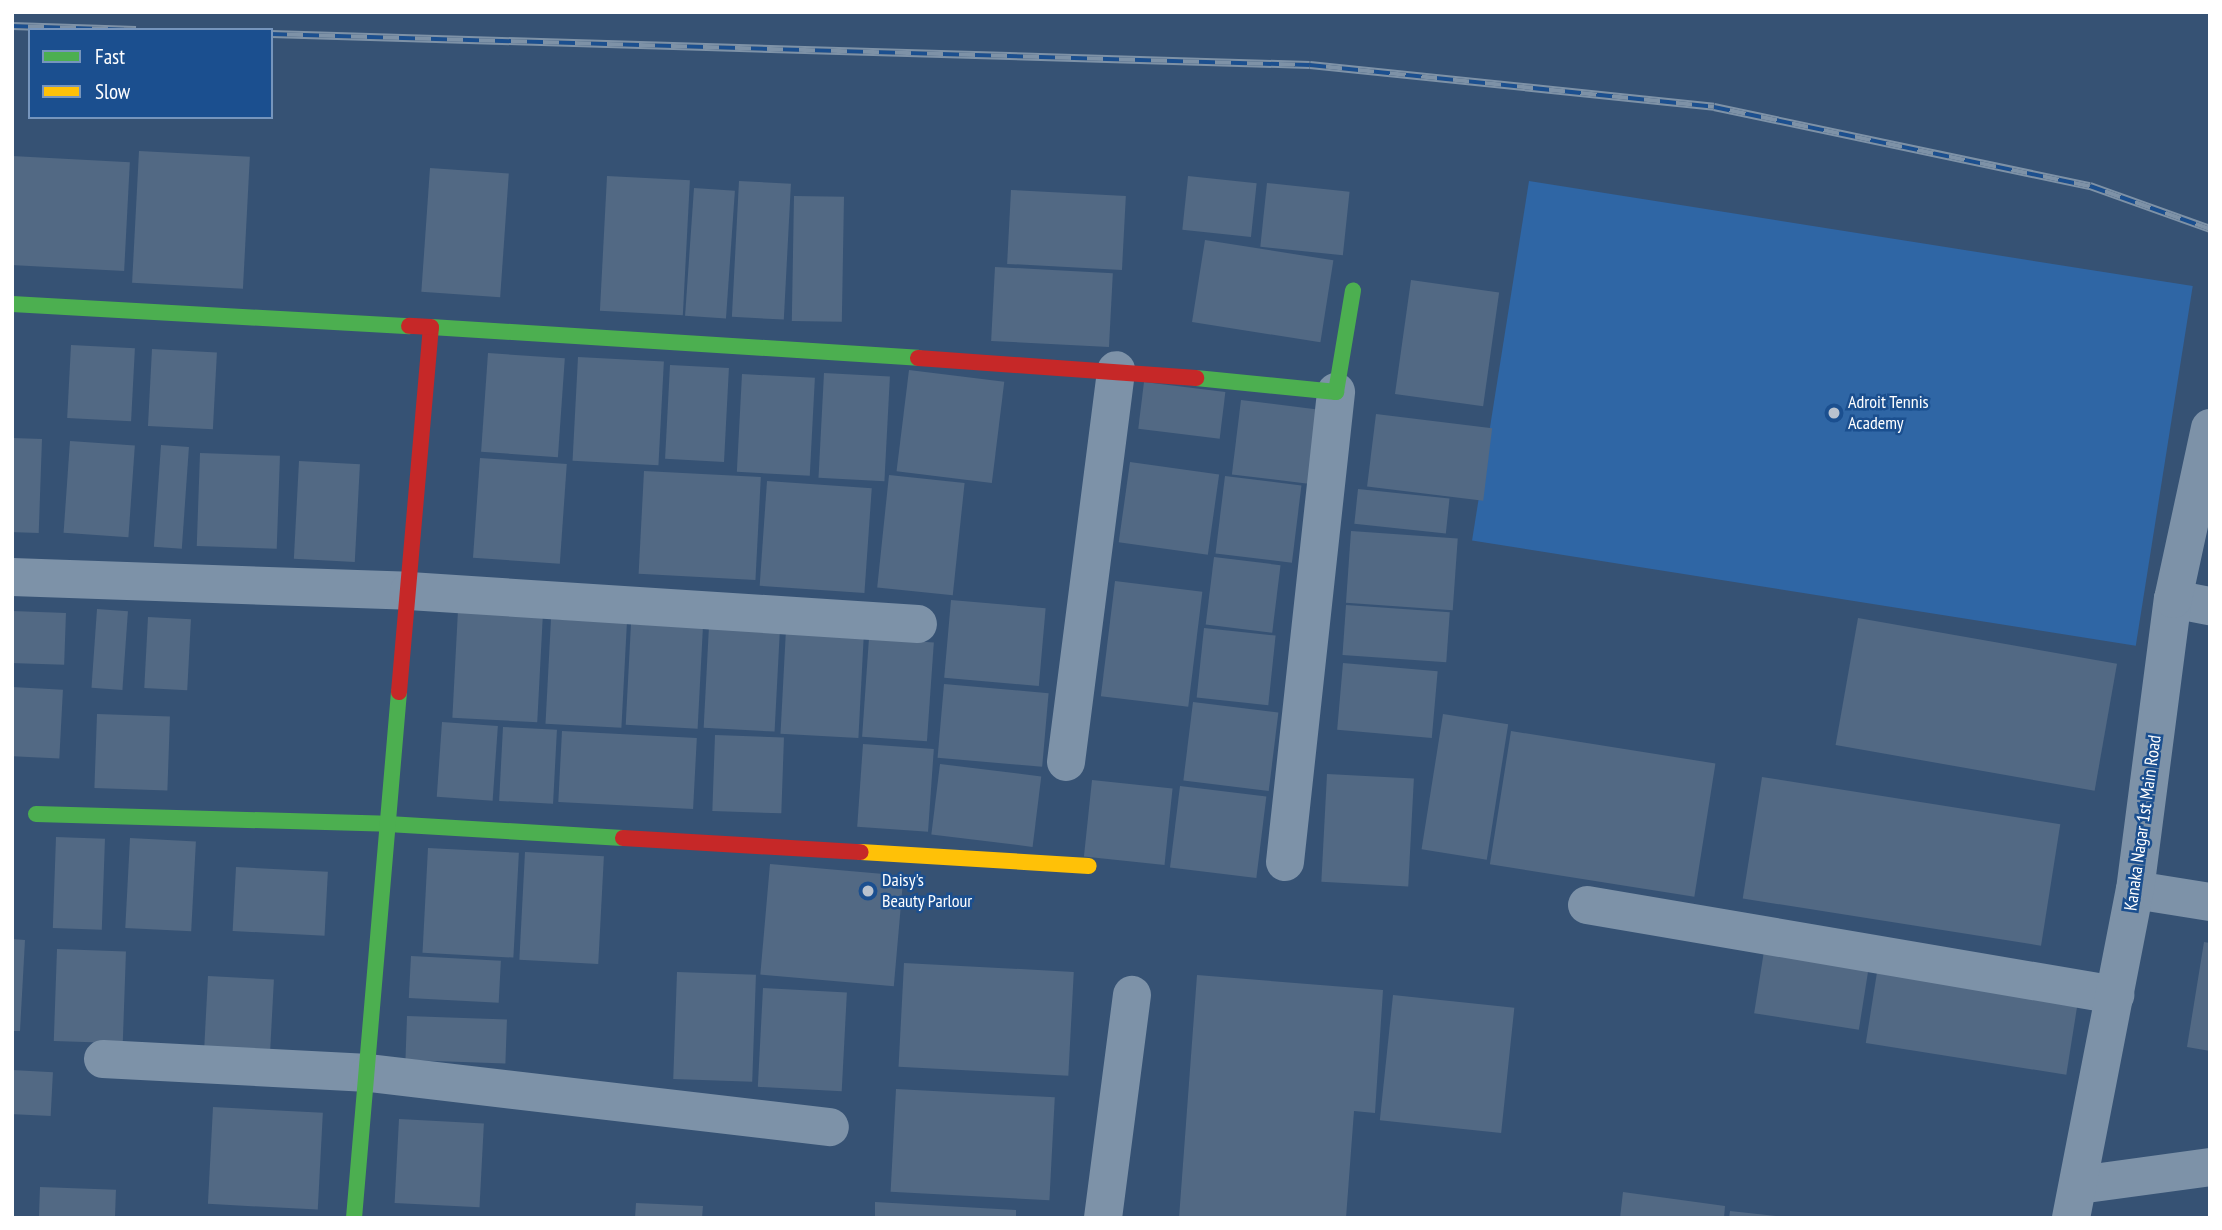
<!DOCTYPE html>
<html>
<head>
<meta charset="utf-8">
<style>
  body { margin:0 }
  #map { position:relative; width:2222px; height:1230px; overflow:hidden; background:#365274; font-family:"PT Sans Narrow",sans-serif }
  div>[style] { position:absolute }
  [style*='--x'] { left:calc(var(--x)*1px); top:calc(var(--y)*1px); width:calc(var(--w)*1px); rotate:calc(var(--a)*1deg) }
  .green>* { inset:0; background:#2f66a5; transform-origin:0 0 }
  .building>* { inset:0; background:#526984; transform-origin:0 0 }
  .street>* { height:38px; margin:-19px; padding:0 19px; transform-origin:19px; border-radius:19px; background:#7d92a8 }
  .fast>* { height:16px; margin:-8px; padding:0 8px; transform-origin:8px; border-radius:8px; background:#4caf50 }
  .slow>* { height:16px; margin:-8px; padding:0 8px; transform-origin:8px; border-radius:8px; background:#ffc107 }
  .jam>* { height:16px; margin:-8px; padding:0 8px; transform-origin:8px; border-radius:8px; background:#c62828 }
  .rail>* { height:8px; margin-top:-4px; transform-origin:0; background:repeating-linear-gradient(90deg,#1b4f8f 0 16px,#7e92a7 0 32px); box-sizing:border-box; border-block:2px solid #7e92a7 }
  .dots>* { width:19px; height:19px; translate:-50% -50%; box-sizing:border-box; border:4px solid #1b4f8f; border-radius:50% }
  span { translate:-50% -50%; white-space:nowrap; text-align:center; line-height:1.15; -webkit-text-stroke:5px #1b4f8f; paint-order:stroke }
  .poi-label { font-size:18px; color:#fff }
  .left { translate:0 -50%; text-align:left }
  .street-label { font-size:18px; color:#fff }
  .frame { position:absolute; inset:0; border:14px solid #fff; pointer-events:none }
  .legend { position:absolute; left:28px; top:28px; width:245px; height:91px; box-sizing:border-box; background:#1b4f8f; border:2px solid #7695bc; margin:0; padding:9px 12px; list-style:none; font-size:21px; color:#fff }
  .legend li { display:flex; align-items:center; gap:14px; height:35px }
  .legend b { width:35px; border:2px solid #7695bc }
</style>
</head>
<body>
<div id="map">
  <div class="green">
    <i style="left:1529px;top:181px;width:672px;height:364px;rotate:9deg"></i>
  </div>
  <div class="building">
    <i style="left:139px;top:151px;width:111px;height:132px;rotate:3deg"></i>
    <i style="left:12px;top:156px;width:118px;height:109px;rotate:3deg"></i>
    <i style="left:430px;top:168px;width:79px;height:124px;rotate:4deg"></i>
    <i style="left:607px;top:176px;width:83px;height:135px;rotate:3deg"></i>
    <i style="left:1188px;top:176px;width:69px;height:54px;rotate:6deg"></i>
    <i style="left:739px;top:181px;width:52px;height:136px;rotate:3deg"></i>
    <i style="left:1267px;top:183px;width:83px;height:64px;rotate:6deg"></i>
    <i style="left:694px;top:188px;width:41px;height:128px;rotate:4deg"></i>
    <i style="left:1011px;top:190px;width:115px;height:74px;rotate:3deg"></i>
    <i style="left:794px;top:196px;width:50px;height:125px;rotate:1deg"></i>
    <i style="left:1205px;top:240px;width:130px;height:83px;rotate:9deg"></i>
    <i style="left:995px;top:267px;width:118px;height:74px;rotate:3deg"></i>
    <i style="left:1411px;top:280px;width:89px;height:115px;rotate:8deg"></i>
    <i style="left:71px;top:345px;width:64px;height:73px;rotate:3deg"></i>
    <i style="left:152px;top:349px;width:65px;height:77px;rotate:3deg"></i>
    <i style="left:488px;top:353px;width:77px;height:99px;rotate:4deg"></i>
    <i style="left:578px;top:357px;width:86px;height:104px;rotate:3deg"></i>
    <i style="left:670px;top:365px;width:59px;height:94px;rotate:3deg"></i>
    <i style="left:909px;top:370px;width:96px;height:102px;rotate:7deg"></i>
    <i style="left:824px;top:373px;width:66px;height:105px;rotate:3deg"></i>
    <i style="left:742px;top:374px;width:73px;height:98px;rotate:3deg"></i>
    <i style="left:1144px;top:382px;width:82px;height:47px;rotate:7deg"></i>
    <i style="left:1241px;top:400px;width:77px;height:75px;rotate:7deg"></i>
    <i style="left:1376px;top:414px;width:117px;height:73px;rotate:7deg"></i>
    <i style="left:12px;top:438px;width:30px;height:94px;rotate:2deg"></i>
    <i style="left:70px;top:441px;width:65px;height:92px;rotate:4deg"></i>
    <i style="left:161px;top:445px;width:28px;height:102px;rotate:4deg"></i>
    <i style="left:200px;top:453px;width:80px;height:93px;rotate:2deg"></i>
    <i style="left:480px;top:458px;width:87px;height:100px;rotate:4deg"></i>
    <i style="left:299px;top:461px;width:61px;height:98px;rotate:3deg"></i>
    <i style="left:1130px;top:462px;width:90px;height:81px;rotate:8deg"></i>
    <i style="left:644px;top:471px;width:117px;height:103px;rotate:3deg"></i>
    <i style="left:889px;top:475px;width:76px;height:113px;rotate:6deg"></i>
    <i style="left:1225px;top:476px;width:77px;height:78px;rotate:7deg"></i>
    <i style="left:767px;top:481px;width:105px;height:105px;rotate:4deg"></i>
    <i style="left:1358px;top:489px;width:92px;height:35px;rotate:6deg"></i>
    <i style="left:1351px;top:531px;width:107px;height:72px;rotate:4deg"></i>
    <i style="left:1214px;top:557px;width:67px;height:68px;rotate:7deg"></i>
    <i style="left:1115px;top:581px;width:88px;height:116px;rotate:7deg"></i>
    <i style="left:951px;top:600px;width:95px;height:78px;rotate:5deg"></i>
    <i style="left:1346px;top:605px;width:104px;height:50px;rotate:4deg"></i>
    <i style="left:97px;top:609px;width:31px;height:79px;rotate:4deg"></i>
    <i style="left:458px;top:610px;width:85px;height:108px;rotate:3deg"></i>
    <i style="left:12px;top:611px;width:54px;height:52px;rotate:2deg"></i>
    <i style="left:148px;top:617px;width:43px;height:71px;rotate:3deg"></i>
    <i style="left:1858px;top:618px;width:263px;height:129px;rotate:10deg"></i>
    <i style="left:551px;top:619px;width:76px;height:105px;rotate:3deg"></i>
    <i style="left:631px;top:624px;width:72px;height:101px;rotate:3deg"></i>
    <i style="left:709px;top:626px;width:71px;height:102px;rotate:3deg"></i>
    <i style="left:1204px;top:628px;width:72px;height:70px;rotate:6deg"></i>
    <i style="left:786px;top:629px;width:78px;height:105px;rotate:3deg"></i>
    <i style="left:869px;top:638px;width:65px;height:99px;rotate:4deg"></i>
    <i style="left:1343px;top:663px;width:95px;height:67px;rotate:5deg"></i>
    <i style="left:944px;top:684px;width:105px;height:74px;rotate:5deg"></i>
    <i style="left:12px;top:687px;width:51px;height:69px;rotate:3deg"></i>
    <i style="left:1193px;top:702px;width:86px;height:79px;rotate:7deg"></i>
    <i style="left:97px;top:714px;width:73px;height:74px;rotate:2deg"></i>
    <i style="left:1443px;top:714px;width:66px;height:137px;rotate:9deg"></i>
    <i style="left:442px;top:722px;width:56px;height:75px;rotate:4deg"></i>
    <i style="left:503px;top:727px;width:54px;height:74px;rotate:3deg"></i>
    <i style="left:562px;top:731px;width:135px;height:71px;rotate:3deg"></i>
    <i style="left:1511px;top:731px;width:207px;height:135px;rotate:9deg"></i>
    <i style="left:715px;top:735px;width:69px;height:76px;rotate:2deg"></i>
    <i style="left:863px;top:744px;width:71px;height:83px;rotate:4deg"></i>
    <i style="left:940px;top:764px;width:102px;height:71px;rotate:7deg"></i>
    <i style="left:1327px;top:774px;width:87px;height:108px;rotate:3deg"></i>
    <i style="left:1762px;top:777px;width:302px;height:123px;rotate:9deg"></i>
    <i style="left:1092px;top:780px;width:81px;height:77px;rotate:6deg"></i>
    <i style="left:1180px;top:786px;width:87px;height:82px;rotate:7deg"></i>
    <i style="left:56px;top:837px;width:49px;height:91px;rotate:2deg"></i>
    <i style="left:130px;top:838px;width:66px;height:90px;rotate:3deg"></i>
    <i style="left:428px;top:848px;width:91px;height:105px;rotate:3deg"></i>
    <i style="left:525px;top:852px;width:79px;height:108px;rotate:3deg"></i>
    <i style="left:770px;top:864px;width:134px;height:111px;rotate:5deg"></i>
    <i style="left:236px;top:867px;width:92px;height:64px;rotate:3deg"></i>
    <i style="clip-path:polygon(12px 939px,25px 940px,20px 1031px,12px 1031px)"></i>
    <i style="clip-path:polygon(2204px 942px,2210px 943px,2210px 1051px,2187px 1047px)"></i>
    <i style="left:57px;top:949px;width:69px;height:92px;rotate:2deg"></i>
    <i style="left:1764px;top:951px;width:106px;height:63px;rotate:9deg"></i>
    <i style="left:411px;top:956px;width:90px;height:42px;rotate:3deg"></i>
    <i style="left:904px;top:963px;width:170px;height:104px;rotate:3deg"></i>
    <i style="left:1878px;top:966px;width:203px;height:78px;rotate:9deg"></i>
    <i style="left:677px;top:972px;width:79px;height:107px;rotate:2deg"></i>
    <i style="clip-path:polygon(1197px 975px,1383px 990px,1375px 1113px,1354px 1111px,1346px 1218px,1179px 1218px)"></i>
    <i style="left:208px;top:976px;width:66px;height:74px;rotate:3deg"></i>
    <i style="left:763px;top:988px;width:84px;height:99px;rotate:3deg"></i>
    <i style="left:1393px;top:995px;width:122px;height:126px;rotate:6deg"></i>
    <i style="left:407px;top:1016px;width:100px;height:44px;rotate:2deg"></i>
    <i style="left:12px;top:1070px;width:41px;height:44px;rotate:3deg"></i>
    <i style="left:896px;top:1089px;width:159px;height:103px;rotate:3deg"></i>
    <i style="left:213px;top:1107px;width:110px;height:97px;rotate:3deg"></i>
    <i style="left:399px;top:1119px;width:85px;height:84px;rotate:3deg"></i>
    <i style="left:40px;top:1187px;width:76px;height:31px;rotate:2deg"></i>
    <i style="clip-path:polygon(1623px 1192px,1725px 1206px,1724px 1218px,1620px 1218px)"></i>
    <i style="clip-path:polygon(875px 1202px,1016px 1210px,1016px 1218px,875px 1218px)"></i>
    <i style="clip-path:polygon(636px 1203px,703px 1206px,702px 1218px,635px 1218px)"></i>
    <i style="clip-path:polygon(1730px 1211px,1776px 1216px,1776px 1218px,1729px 1218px)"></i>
  </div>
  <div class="street">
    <i style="--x:12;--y:577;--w:397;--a:2"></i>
    <i style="--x:409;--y:591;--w:510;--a:3.71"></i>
    <i style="--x:2173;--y:599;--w:38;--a:11"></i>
    <i style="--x:1066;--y:762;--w:395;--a:-82.7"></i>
    <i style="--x:1285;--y:862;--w:473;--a:-83.8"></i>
    <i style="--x:2135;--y:890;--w:76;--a:9.1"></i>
    <i style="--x:1587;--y:905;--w:536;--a:9.67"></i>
    <i style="--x:103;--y:1059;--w:266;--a:3"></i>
    <i style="--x:369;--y:1073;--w:464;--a:6.7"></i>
    <i style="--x:2079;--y:1185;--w:132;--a:-7.8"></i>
    <i style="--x:1103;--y:1218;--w:225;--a:-82.6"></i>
    <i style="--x:2071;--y:1218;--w:334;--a:-79"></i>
    <i style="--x:2135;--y:890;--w:293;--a:-82.6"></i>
    <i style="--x:2173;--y:599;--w:175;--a:-77.8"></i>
  </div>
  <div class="fast">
    <i style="--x:12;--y:304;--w:398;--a:3.2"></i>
    <i style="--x:431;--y:327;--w:488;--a:3.6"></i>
    <i style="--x:1196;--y:378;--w:141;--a:5.7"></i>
    <i style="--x:1336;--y:392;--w:103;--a:-80.5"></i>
    <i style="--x:36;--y:814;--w:352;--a:1.6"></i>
    <i style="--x:388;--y:824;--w:235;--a:3.4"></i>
    <i style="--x:354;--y:1218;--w:528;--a:-85.11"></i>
  </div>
  <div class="slow">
    <i style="--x:861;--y:852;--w:228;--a:3.5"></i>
  </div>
  <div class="jam">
    <i style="--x:918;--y:358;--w:279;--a:4.1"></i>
    <i style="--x:399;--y:692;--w:366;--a:-85"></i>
    <i style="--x:431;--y:327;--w:22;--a:-177"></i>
    <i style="--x:623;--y:838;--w:238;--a:3.4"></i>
  </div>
  <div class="rail">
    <i style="--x:12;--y:26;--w:124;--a:1.8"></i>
    <i style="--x:271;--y:34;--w:1039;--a:1.71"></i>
    <i style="--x:1310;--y:65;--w:406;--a:5.9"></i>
    <i style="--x:1714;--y:107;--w:384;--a:11.9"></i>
    <i style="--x:2090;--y:186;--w:127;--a:19.7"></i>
  </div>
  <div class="dots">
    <i style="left:1834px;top:413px;background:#b9c2ce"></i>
    <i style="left:868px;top:891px;background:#b9c2ce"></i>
  </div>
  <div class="poi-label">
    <span class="left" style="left:1848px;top:413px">Adroit Tennis<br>Academy</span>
    <span class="left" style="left:882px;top:891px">Daisy's<br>Beauty Parlour</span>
  </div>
  <div class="street-label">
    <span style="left:2143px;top:823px;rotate:-82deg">Kanaka Nagar 1st Main Road</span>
  </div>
  <div class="frame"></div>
  <ul class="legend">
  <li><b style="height:9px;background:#4caf50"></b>Fast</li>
  <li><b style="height:9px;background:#ffc107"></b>Slow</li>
  </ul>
</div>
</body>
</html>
